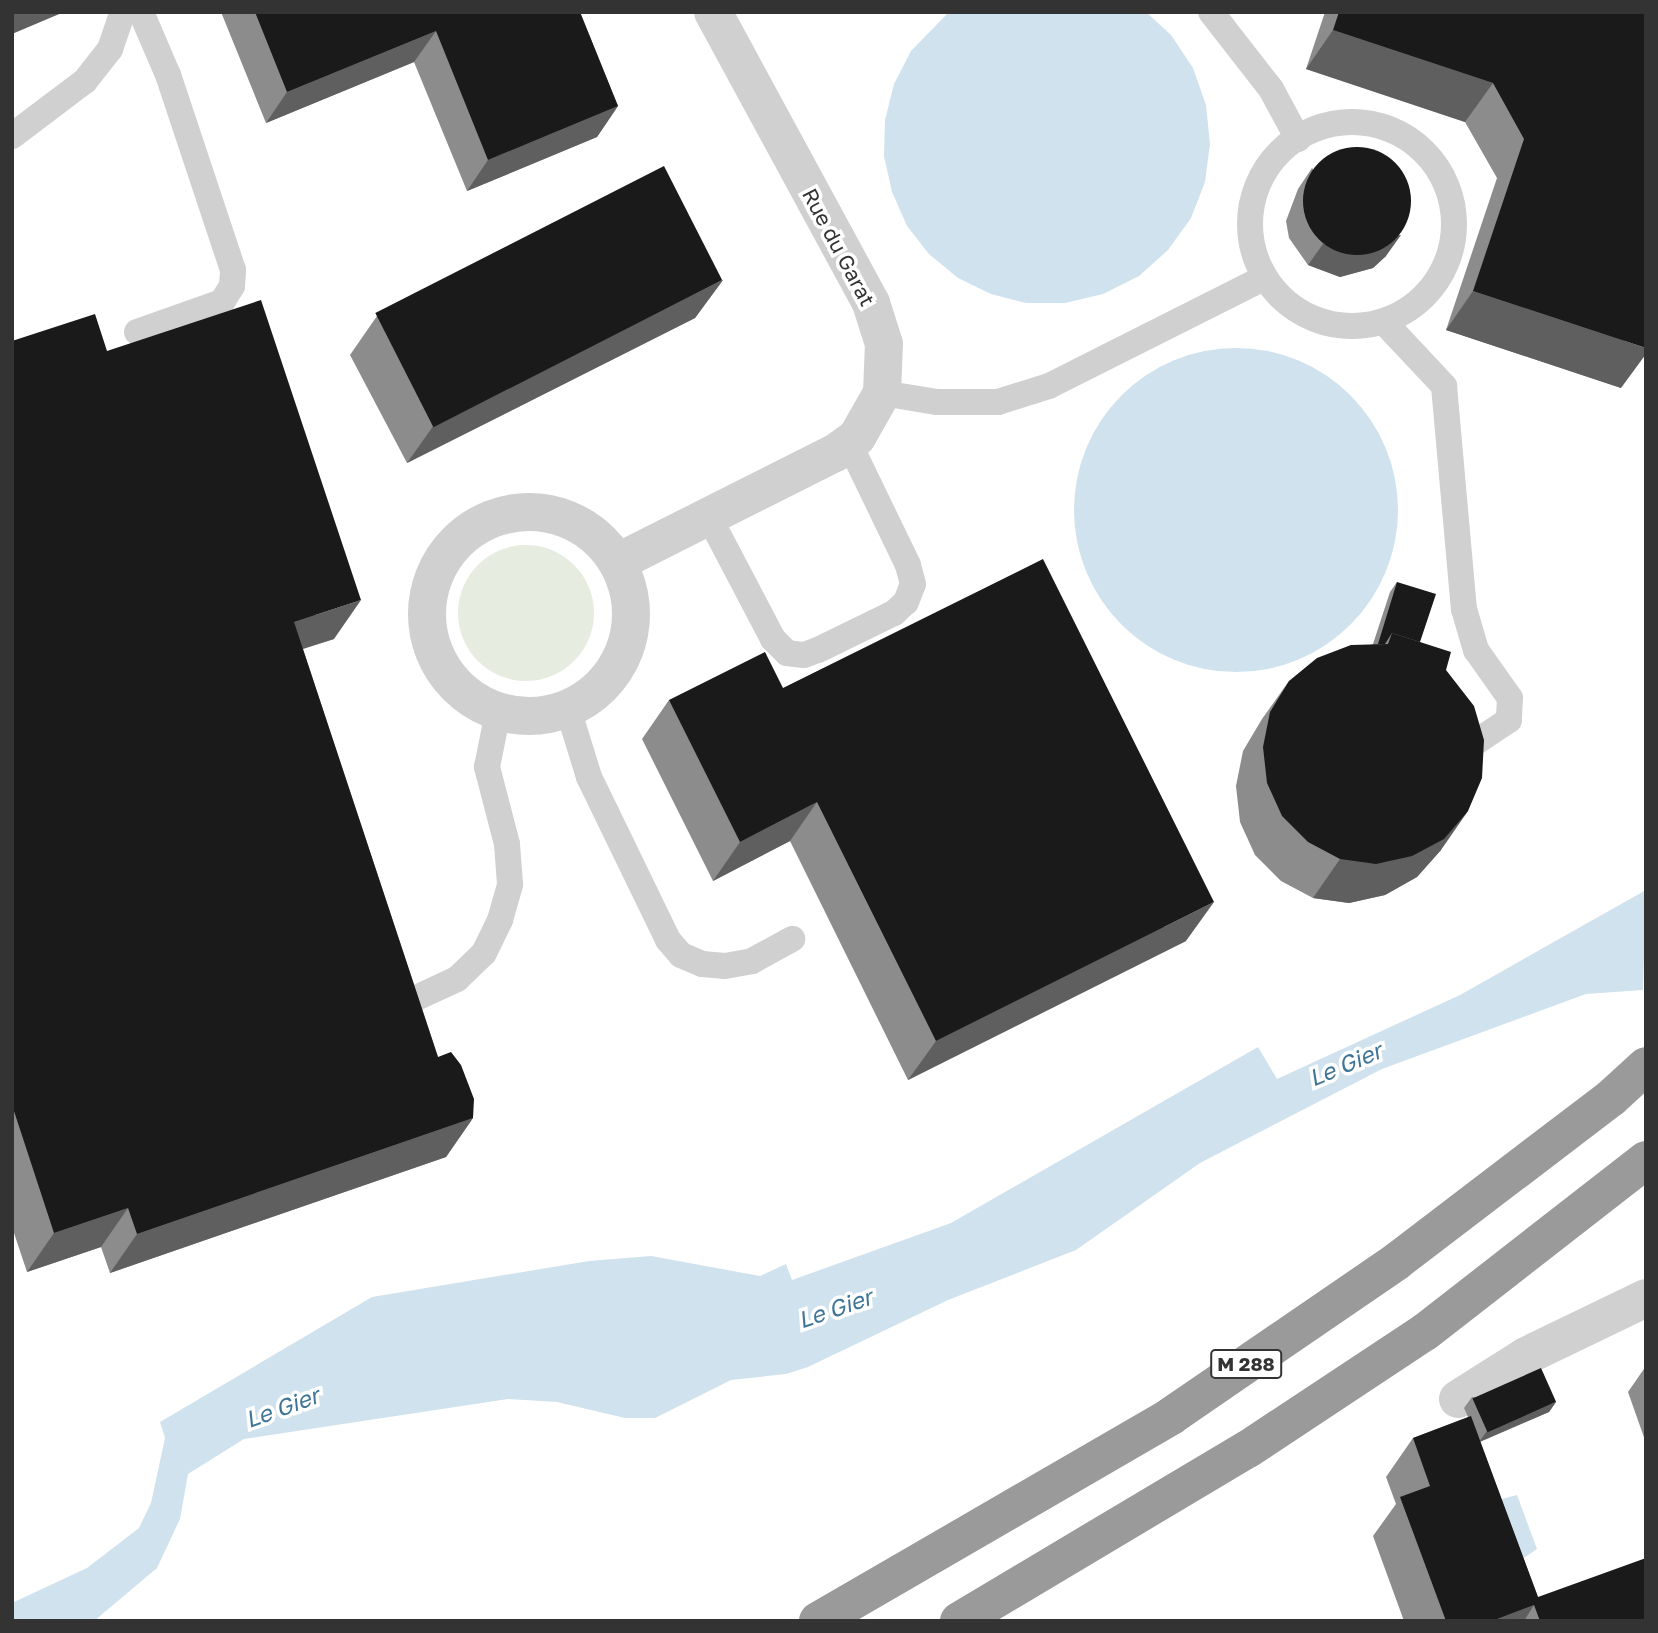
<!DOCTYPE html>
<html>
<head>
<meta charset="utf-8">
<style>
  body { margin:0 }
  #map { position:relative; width:1658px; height:1633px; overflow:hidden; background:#fff; font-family:"Golos Text",sans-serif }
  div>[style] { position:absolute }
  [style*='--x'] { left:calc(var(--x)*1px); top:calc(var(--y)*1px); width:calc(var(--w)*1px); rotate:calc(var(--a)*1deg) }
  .green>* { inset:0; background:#e6ecdf }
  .round { border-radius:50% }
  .water>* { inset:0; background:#cfe2ee }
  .lane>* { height:26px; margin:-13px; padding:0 13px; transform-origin:13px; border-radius:13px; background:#d0d0d0 }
  .lane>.ring { margin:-13px; padding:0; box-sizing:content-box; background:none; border:26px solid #d0d0d0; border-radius:50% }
  .street>* { height:38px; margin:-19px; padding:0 19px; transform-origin:19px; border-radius:19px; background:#d0d0d0 }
  .street>.ring { margin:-19px; padding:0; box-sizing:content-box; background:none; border:38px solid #d0d0d0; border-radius:50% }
  .highway>* { height:38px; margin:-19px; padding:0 19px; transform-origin:19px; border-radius:19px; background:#9a9a9a }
  .wall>* { inset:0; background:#8c8c8c }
  .shaded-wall>* { inset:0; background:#5f5f5f }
  .building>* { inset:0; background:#1a1a1a; transform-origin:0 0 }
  span { translate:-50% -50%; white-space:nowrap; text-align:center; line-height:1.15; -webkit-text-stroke:7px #fff; paint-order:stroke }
  .shield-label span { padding:2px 5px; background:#fff; border:2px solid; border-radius:5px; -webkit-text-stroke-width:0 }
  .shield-label { font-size:19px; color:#333; font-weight:700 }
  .street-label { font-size:21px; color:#333 }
  .water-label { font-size:23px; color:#3f7597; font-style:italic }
  .frame { position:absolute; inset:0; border:14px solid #333; pointer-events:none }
</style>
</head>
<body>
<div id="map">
  <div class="green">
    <i class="round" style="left:458px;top:545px;width:136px;height:136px"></i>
  </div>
  <div class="water">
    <i style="clip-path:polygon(949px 12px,1146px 12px,1171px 35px,1193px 68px,1206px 105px,1210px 144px,1205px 182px,1191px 218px,1168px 250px,1139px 276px,1103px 294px,1065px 303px,1026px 303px,991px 294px,958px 278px,929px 254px,907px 226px,892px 192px,884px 156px,885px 120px,894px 84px,911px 51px)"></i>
    <i class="round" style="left:1074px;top:348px;width:324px;height:324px"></i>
    <i style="clip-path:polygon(1646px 890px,1643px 990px,1586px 994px,1382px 1069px,1200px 1163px,1076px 1250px,948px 1300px,808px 1367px,786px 1374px,731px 1380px,655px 1418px,625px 1418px,557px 1402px,508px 1399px,244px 1439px,188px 1474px,180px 1519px,157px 1568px,94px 1621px,12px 1621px,12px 1603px,87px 1568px,139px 1528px,151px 1503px,165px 1438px,160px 1422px,372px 1297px,589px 1261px,651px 1256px,760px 1276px,786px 1264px,792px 1280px,951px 1223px,1258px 1047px,1277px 1079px,1460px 995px)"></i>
    <i style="clip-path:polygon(1517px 1495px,1537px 1549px,1522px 1559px,1486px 1503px)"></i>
  </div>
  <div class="lane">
    <i style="--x:1211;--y:12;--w:98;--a:52.1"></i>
    <i style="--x:1271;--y:89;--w:57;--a:61.6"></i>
    <i class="ring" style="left:1250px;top:122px;width:178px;height:178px"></i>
    <i style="--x:12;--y:136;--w:91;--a:-37"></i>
    <i style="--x:85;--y:81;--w:41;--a:-52"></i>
    <i style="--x:110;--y:49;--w:39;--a:-71"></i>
    <i style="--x:1384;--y:322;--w:88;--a:46.8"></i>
    <i style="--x:1444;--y:386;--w:224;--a:84.9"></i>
    <i style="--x:1464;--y:609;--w:43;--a:73.7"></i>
    <i style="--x:1476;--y:650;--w:59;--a:54.7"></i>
    <i style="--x:1510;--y:698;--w:22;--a:93"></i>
    <i style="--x:1509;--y:720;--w:43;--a:146.3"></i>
    <i style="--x:137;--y:332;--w:90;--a:-19.4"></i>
    <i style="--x:222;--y:302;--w:19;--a:-58"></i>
    <i style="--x:232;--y:286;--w:16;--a:-86"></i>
    <i style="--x:233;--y:270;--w:206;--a:-108.4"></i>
    <i style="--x:168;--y:75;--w:69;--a:-113.2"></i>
    <i style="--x:882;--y:393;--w:56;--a:9.3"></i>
    <i style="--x:937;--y:402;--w:61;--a:0"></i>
    <i style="--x:998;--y:402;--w:53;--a:-17.4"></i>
    <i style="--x:1049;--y:386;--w:241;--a:-26.7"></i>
    <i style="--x:709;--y:517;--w:138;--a:62.3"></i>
    <i style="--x:773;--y:639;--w:20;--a:45"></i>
    <i style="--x:787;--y:653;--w:17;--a:7"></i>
    <i style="--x:804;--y:655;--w:15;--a:-20"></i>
    <i style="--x:818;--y:650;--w:85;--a:-26"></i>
    <i style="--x:894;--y:613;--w:16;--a:-43"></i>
    <i style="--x:906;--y:602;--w:19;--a:-69"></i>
    <i style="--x:913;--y:584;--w:20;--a:-105"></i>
    <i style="--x:908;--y:565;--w:136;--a:-115.8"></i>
    <i style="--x:568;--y:709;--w:71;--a:72.8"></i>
    <i style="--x:589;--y:777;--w:181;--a:64.1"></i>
    <i style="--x:668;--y:940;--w:20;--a:49"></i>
    <i style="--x:681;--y:955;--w:23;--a:23"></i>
    <i style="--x:702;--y:964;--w:23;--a:5"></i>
    <i style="--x:725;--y:966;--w:27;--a:-10"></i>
    <i style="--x:752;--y:961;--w:46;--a:-28.8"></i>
    <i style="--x:401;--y:1005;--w:62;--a:-24.9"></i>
    <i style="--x:457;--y:979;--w:37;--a:-44"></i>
    <i style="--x:484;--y:953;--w:37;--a:-64"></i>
    <i style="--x:500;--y:920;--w:37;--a:-74"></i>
    <i style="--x:510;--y:884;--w:40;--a:-94.3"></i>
    <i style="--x:507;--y:844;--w:80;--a:-104.6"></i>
    <i style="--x:487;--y:767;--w:56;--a:-78.7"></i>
  </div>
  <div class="street">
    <i class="ring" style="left:427px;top:512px;width:166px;height:166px"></i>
    <i style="--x:618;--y:562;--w:243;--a:-26.7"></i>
    <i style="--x:835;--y:453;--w:27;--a:-36"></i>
    <i style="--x:857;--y:437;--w:51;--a:-60.4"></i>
    <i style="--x:882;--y:393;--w:49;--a:-87.7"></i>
    <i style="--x:884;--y:344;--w:43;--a:-107.6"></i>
    <i style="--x:871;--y:303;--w:331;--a:-118.5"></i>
    <i style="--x:1458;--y:1399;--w:80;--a:-32.3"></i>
    <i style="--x:1526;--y:1356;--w:133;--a:-25.8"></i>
  </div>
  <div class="highway">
    <i style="--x:818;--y:1621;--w:408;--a:-30.1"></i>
    <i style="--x:1171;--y:1416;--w:274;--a:-34.4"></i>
    <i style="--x:1397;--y:1261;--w:269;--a:-37.3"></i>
    <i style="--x:1611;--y:1098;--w:47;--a:-42.4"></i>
    <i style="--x:959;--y:1621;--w:336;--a:-30.8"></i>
    <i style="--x:1248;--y:1449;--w:212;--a:-33.5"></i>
    <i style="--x:1425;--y:1332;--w:280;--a:-37.9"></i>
  </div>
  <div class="wall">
    <i style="clip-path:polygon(221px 12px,580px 12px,618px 106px,597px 137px,467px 191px,414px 62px,266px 123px)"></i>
    <i style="clip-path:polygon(1325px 12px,1646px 12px,1621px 388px,1446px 330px,1497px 178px,1465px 122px,1306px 69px)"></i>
    <i style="clip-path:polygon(1312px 168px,1386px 256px,1373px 268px,1340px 277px,1308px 265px,1289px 238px,1286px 221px,1298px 189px)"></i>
    <i style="clip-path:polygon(723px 280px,695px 318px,407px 463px,350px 355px,377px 316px)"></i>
    <i style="clip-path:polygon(12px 341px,107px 351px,334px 639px,303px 649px,438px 1057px,473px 1118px,446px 1157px,110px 1273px,101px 1247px,27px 1272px,12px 1227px)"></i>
    <i style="clip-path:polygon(1397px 582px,1420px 642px,1446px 670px,1441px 850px,1417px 877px,1385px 895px,1349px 903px,1313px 898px,1281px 881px,1255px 855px,1240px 822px,1236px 786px,1243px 751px,1262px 719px,1289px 681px,1373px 644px,1390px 592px)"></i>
    <i style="clip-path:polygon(783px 688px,1186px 941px,908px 1080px,790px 841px,713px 881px,642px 739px,669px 700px)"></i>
    <i style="clip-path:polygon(1646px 1366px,1646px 1443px,1628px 1392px)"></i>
    <i style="clip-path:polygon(1472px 1397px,1556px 1402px,1549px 1412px,1480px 1442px,1538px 1597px,1646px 1621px,1404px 1621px,1373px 1536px,1396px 1504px,1386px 1477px,1413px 1438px,1468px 1417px,1464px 1408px)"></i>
  </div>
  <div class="shaded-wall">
    <i style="clip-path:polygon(12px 12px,64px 12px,12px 34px)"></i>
    <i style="clip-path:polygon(1333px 30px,1493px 83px,1465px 122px,1306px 69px)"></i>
    <i style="clip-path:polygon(436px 31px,414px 62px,266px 123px,287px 92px)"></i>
    <i style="clip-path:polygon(618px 106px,597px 137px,467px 191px,488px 160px)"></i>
    <i style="clip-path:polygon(1401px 235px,1386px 256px,1373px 268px,1340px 277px,1308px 265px,1323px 244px)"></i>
    <i style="clip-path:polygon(723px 280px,695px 318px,407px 463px,434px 425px)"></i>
    <i style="clip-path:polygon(1473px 291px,1646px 348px,1646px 354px,1621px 388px,1446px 330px)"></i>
    <i style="clip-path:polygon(361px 600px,334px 639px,267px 660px,294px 622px)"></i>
    <i style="clip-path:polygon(817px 802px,790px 841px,713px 881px,740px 842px)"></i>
    <i style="clip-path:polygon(1468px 811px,1441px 850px,1417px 877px,1385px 895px,1349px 903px,1313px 898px,1340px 859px)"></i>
    <i style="clip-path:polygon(1214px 902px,1186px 941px,908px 1080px,936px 1041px)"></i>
    <i style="clip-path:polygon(473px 1118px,446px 1157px,110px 1273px,137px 1234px)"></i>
    <i style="clip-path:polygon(128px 1208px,101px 1247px,27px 1272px,54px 1233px)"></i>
    <i style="clip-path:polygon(1556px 1402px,1549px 1412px,1479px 1442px,1487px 1431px)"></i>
    <i style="clip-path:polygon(1534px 1605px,1524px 1621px,1492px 1621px)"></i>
  </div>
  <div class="building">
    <i style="clip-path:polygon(255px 12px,580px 12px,618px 106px,488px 160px,436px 31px,287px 92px)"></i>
    <i style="clip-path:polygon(1339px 12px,1646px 12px,1646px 348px,1473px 291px,1524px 139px,1493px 83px,1333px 30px)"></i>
    <i class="round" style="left:1303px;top:147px;width:108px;height:108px"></i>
    <i style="left:664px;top:166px;width:128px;height:324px;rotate:63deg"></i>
    <i style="clip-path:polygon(261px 300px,361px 600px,294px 622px,438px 1057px,451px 1052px,461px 1065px,474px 1099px,473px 1118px,137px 1234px,128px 1208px,54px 1233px,12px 1105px,12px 341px,95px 314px,107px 351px)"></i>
    <i style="clip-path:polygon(1043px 559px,1214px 902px,936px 1041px,817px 802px,740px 842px,669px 700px,765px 652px,783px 688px)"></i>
    <i style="clip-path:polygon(1397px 582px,1436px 594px,1420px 642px,1392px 633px,1385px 644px,1378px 644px)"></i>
    <i style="clip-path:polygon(1392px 633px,1451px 652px,1446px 670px,1474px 706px,1484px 740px,1482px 778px,1468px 811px,1444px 839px,1412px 856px,1376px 864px,1340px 859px,1308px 842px,1282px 816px,1267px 783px,1263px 747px,1270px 712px,1289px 681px,1317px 658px,1351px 645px,1388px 644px)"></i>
    <i style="left:1541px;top:1368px;width:37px;height:75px;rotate:66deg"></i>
    <i style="clip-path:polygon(1471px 1416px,1538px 1597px,1646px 1558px,1646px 1621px,1540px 1621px,1534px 1605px,1492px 1621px,1446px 1621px,1400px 1497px,1430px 1486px,1413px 1438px)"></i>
  </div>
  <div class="shield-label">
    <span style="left:1246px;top:1364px">M 288</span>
  </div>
  <div class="street-label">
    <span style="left:839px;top:247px;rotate:62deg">Rue du Garat</span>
  </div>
  <div class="water-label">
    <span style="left:1345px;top:1064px;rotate:-23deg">Le Gier</span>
    <span style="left:835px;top:1308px;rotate:-19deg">Le Gier</span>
    <span style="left:282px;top:1407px;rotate:-20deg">Le Gier</span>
  </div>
  <div class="frame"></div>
</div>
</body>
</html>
